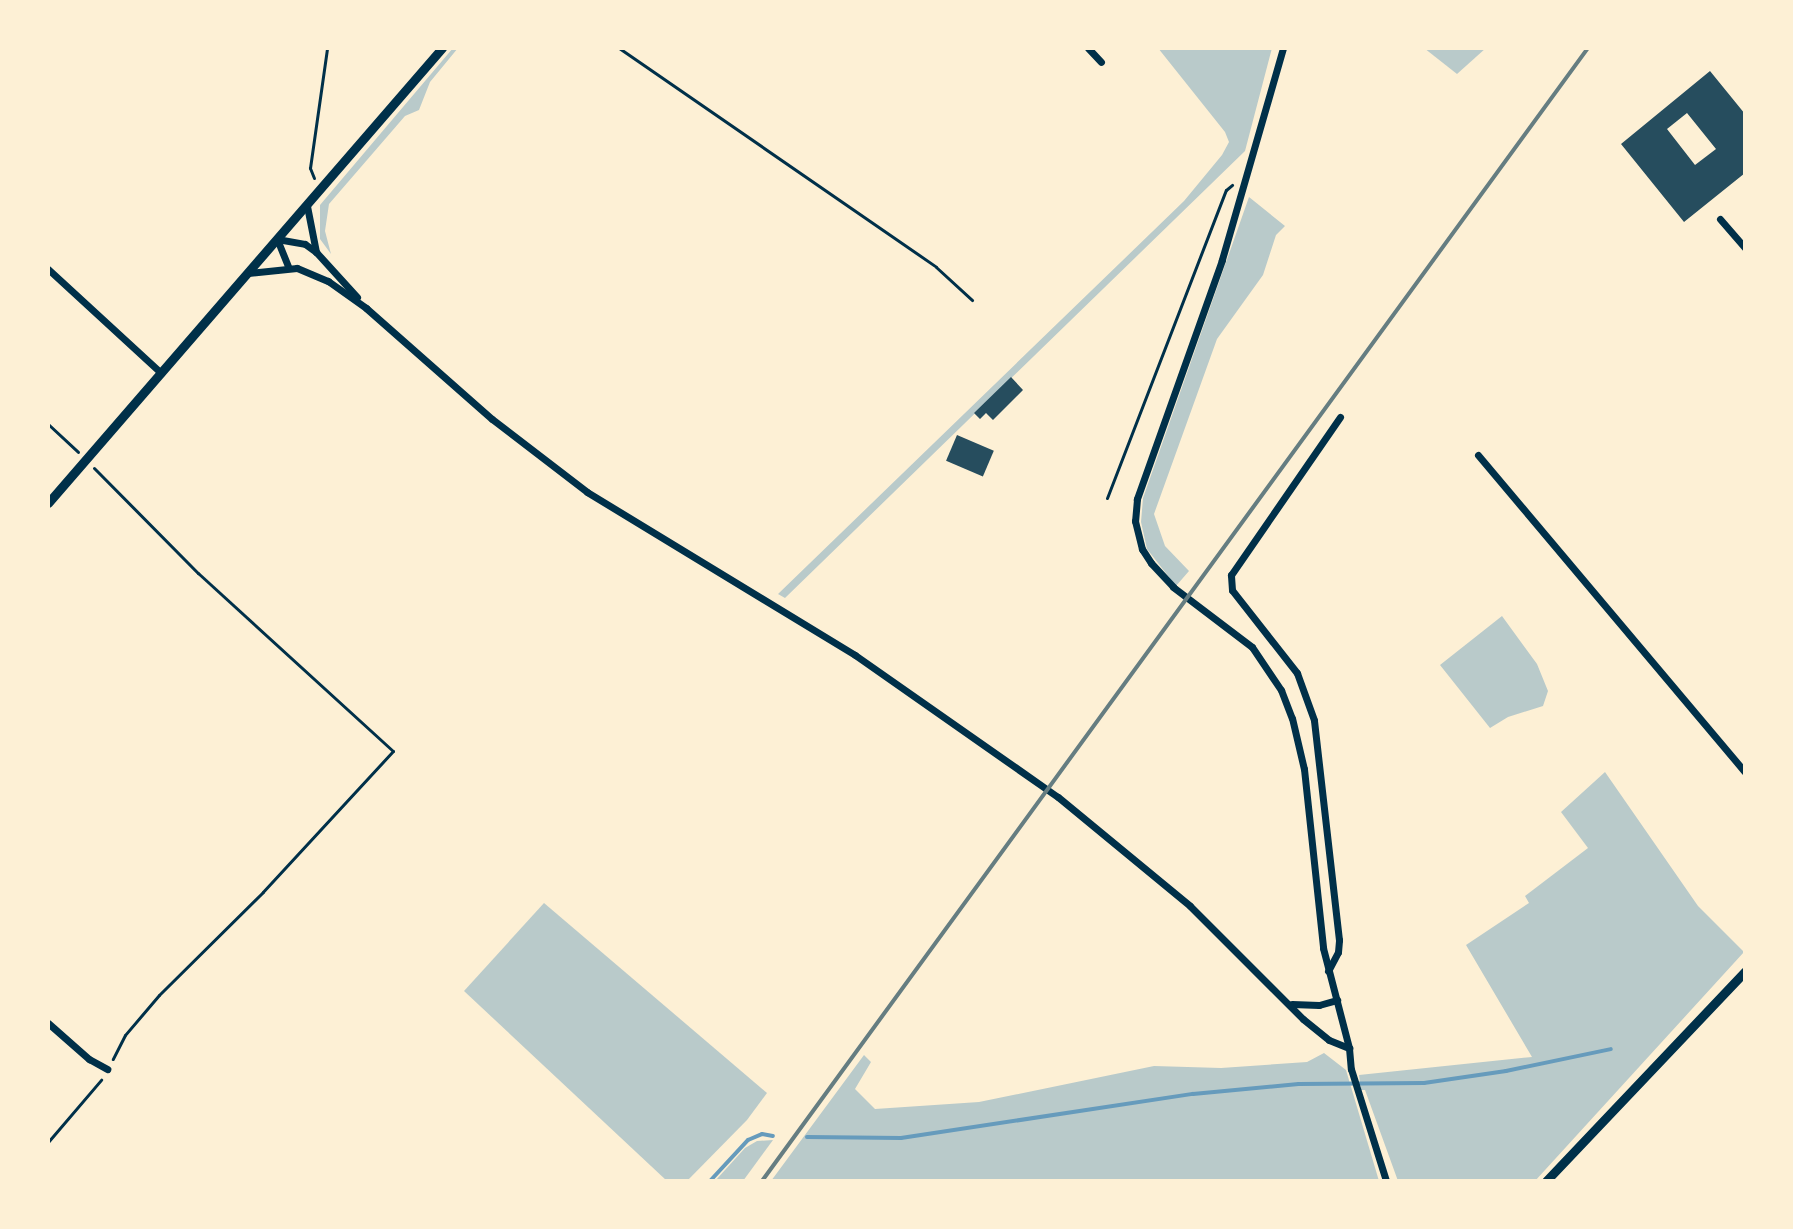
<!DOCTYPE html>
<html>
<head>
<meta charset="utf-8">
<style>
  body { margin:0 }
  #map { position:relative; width:1793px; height:1229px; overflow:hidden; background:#fdf0d5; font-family:Arial,sans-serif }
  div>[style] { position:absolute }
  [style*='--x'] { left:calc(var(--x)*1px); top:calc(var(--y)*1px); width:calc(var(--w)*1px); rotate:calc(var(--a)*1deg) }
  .green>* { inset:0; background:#b9caca }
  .stream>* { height:4px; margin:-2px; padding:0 2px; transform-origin:2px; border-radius:2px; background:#669bbc }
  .building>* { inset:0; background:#264d5e; transform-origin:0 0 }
  .path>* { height:3px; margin:-1.5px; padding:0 1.5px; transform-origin:1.5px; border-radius:1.5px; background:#003049 }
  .minor>* { height:7px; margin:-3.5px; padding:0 3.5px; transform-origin:3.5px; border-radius:3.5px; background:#003049 }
  .tertiary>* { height:9px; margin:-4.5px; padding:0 4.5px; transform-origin:4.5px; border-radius:4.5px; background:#003049 }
  .rail>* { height:4px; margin:-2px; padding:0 2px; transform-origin:2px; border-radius:2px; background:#657d81 }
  span { translate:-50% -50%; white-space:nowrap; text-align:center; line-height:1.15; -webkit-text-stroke:8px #fdf0d5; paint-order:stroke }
  .frame { position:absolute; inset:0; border:50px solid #fdf0d5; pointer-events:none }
</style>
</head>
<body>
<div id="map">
  <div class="green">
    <i style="clip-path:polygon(453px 48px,458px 48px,430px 82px,419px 110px,405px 116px,329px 204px,325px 231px,331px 254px,320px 239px,320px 205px)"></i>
    <i style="clip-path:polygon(1158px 48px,1272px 48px,1245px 151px,785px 598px,778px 594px,1184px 201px,1222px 155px,1229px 142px,1225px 132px)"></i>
    <i style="clip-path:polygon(1424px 48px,1486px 48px,1457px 74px)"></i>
    <i style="clip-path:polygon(1249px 197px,1285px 226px,1276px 235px,1263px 275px,1217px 339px,1154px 514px,1165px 546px,1189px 571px,1176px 586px,1147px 549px,1141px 522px,1143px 498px)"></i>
    <i style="clip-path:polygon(1502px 616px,1537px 664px,1548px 691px,1543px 706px,1508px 717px,1490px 728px,1440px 665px)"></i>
    <i style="clip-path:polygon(1605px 772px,1698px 906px,1744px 952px,1535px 1181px,1398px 1181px,1365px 1090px,1361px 1090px,1359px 1075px,1532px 1057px,1466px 945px,1529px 903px,1525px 896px,1588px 848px,1561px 812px)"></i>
    <i style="clip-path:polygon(544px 903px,767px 1093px,747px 1120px,687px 1181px,667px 1181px,464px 991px)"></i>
    <i style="clip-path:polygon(1324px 1053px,1346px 1070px,1379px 1181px,771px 1181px,864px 1055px,871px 1062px,855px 1089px,875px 1109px,979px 1102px,1154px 1066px,1221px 1068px,1307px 1062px)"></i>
    <i style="clip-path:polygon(773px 1140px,743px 1181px,715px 1181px,745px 1148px,757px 1141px)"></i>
  </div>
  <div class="stream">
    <i style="--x:807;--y:1137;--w:94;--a:0.6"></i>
    <i style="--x:901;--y:1138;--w:295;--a:-8.6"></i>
    <i style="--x:1193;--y:1094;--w:106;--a:-5.4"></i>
    <i style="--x:1299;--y:1084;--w:125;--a:-0.5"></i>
    <i style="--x:1424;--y:1083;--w:83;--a:-8.3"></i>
    <i style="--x:1506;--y:1071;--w:107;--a:-11.8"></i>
    <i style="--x:710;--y:1181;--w:56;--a:-47.2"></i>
    <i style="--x:748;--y:1140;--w:15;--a:-23"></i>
    <i style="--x:762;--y:1134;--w:11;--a:10"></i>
  </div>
  <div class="building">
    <i style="clip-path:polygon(evenodd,1710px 71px,1745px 114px,1745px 173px,1684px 222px,1621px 144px,1710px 71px,1687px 113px,1716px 149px,1695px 165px,1667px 129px,1687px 113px)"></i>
    <i style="clip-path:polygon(1011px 377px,1023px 390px,993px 420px,986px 413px,980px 419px,974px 413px)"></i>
    <i style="left:957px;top:435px;width:40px;height:28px;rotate:23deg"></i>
  </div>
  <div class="path">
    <i style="--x:619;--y:48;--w:385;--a:34.6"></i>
    <i style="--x:936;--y:267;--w:49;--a:42.5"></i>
    <i style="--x:314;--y:178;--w:11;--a:-112"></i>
    <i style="--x:310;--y:168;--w:121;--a:-81.9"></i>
    <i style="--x:48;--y:424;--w:41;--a:43"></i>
    <i style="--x:94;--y:468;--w:148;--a:45.3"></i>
    <i style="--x:198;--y:573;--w:264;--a:42.4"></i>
    <i style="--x:393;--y:751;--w:192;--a:132.7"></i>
    <i style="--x:263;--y:892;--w:146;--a:135.3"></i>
    <i style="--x:159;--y:995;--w:52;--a:130.4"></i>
    <i style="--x:125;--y:1035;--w:27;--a:117"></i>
    <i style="--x:1107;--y:498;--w:330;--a:-68.9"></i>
    <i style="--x:1226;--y:190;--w:8;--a:-40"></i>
    <i style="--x:48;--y:1142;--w:82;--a:-49.5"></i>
  </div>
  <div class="minor">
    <i style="--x:1088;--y:48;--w:19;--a:47"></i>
    <i style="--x:1283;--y:48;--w:221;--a:106.1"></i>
    <i style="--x:1222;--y:260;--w:254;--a:109.6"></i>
    <i style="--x:1137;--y:499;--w:22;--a:95"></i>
    <i style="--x:1135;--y:521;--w:29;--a:76"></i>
    <i style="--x:1142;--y:549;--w:17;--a:57"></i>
    <i style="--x:1151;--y:563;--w:33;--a:47"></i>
    <i style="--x:1173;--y:587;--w:99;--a:37.2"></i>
    <i style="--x:1252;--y:647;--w:52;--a:56"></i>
    <i style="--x:1281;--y:690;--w:30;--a:69"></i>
    <i style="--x:1292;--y:718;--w:52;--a:76.8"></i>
    <i style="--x:1304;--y:769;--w:180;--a:83.9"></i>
    <i style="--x:1323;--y:948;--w:103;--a:75.4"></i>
    <i style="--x:1349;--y:1048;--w:21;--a:85"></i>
    <i style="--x:1351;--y:1069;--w:117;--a:72.6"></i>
    <i style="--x:307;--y:206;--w:47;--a:78.9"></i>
    <i style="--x:316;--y:252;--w:61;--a:47.7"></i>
    <i style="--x:1720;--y:219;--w:38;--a:49"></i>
    <i style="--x:277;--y:239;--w:28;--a:10"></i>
    <i style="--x:305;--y:244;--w:14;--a:36"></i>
    <i style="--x:277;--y:239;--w:31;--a:68"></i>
    <i style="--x:48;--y:269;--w:154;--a:42.6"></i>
    <i style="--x:248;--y:273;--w:49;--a:-5.8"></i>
    <i style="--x:297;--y:268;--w:34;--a:23"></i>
    <i style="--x:328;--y:281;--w:47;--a:35.4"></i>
    <i style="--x:366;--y:308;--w:168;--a:41.4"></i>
    <i style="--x:492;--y:419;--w:120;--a:37.5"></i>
    <i style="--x:587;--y:492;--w:314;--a:31.3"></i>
    <i style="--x:855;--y:655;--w:248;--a:35"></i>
    <i style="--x:1058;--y:797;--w:171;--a:39.5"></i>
    <i style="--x:1190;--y:906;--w:160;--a:45"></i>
    <i style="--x:1303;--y:1019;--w:33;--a:39"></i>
    <i style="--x:1329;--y:1040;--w:22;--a:22"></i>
    <i style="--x:1478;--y:455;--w:414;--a:49.9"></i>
    <i style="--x:1328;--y:971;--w:21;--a:-62"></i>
    <i style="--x:1338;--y:952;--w:12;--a:-85"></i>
    <i style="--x:1339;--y:940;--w:221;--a:-96.5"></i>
    <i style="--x:1314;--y:720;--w:50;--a:-109.9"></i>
    <i style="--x:1297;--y:673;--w:105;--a:-128.1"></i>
    <i style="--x:1232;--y:590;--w:15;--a:-94"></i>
    <i style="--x:1231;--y:575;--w:192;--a:-55.4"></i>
    <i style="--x:1292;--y:1004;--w:27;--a:2"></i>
    <i style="--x:1319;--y:1005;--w:19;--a:-16"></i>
    <i style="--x:48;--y:1023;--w:55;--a:41.3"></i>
    <i style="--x:89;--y:1059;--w:21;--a:29"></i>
  </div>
  <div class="tertiary">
    <i style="--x:48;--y:503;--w:602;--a:-49.11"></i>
    <i style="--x:1546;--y:1181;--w:289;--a:-46.5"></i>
  </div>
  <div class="rail">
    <i style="--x:762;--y:1181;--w:1402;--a:-53.91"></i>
  </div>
  <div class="frame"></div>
</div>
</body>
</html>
